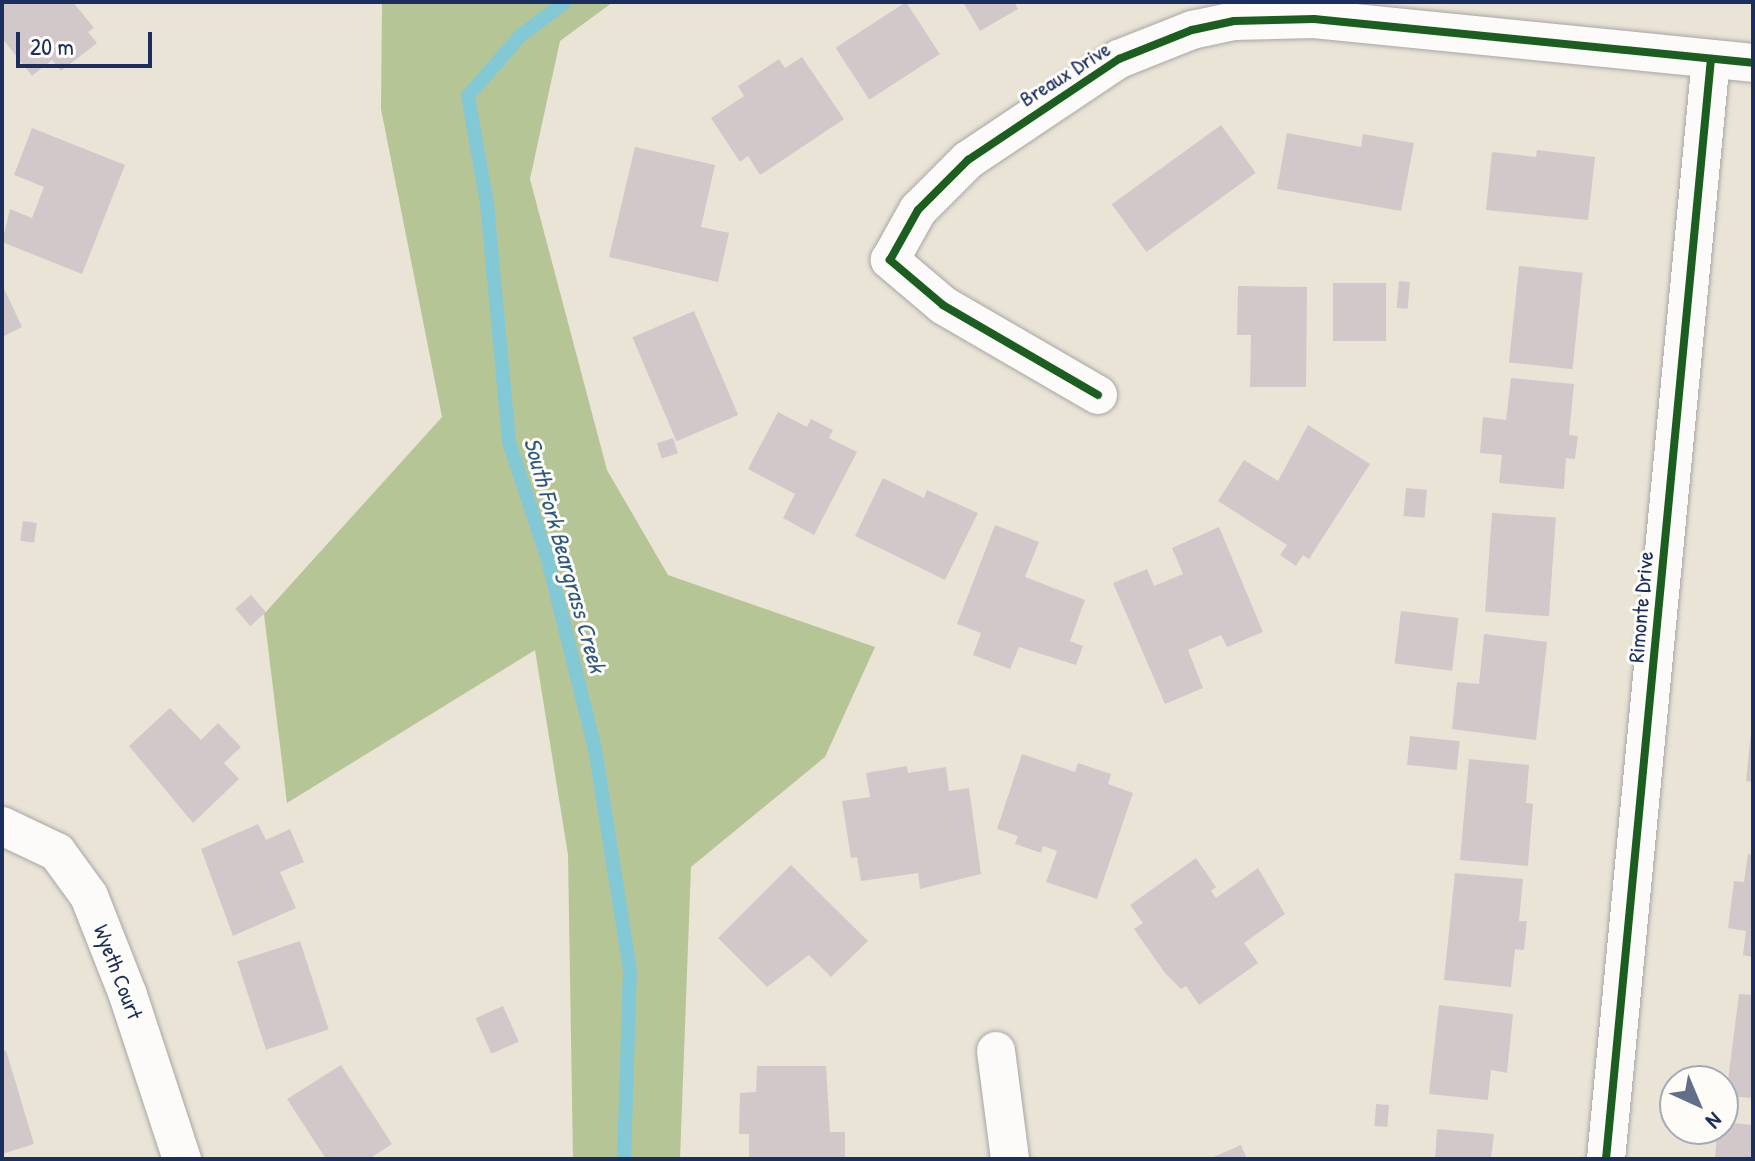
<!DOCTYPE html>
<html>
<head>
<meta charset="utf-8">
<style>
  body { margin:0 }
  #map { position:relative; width:1755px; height:1161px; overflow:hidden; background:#eae4d7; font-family:"Patrick Hand",sans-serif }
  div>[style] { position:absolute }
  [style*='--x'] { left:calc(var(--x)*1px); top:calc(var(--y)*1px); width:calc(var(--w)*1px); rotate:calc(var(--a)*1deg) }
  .forest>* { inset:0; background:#b6c596 }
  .stream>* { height:14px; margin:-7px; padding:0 7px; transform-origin:7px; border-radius:7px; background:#82c8d5 }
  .building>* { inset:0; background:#d2c8ca; transform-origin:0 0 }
  .roads { filter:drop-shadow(0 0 2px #a7a6a5) drop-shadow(0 0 2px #a7a6a5) }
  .street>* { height:38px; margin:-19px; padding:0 19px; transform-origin:19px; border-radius:19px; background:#fcfbf9 }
  .cycleway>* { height:8px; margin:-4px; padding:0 4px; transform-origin:4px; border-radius:4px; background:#1b5e20 }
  span { translate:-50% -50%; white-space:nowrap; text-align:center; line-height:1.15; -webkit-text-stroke:6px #fdfcf7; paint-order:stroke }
  .street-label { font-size:22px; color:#1b2f5e }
  .water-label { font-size:24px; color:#2d5981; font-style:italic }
  .frame { position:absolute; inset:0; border:4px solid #1b2f5e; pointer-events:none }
  .north { position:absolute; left:1659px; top:1065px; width:80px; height:80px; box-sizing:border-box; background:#fdfcf7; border:2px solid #a3aaba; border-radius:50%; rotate:136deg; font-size:22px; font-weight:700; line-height:32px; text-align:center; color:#1b2f5e }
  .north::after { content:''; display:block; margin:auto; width:28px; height:36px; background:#636e88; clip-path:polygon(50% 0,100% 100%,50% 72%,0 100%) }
  .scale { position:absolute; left:16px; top:32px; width:136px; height:36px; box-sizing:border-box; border:4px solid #1b2f5e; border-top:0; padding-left:10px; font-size:24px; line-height:28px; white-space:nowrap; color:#1b2f5e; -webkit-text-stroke:6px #fdfcf7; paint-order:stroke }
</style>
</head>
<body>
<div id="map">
  <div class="forest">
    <i style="clip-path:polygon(382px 2px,613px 2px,560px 41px,530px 179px,607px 470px,668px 575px,875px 647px,825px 757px,691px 867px,680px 1159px,573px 1159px,568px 855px,535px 650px,287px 803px,264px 614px,442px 417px,381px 109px)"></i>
  </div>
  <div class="stream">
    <i style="--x:565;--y:2;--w:56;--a:142.9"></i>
    <i style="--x:520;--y:36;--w:79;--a:130.9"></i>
    <i style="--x:468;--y:96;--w:110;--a:80"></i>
    <i style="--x:487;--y:204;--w:239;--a:84.7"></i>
    <i style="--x:509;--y:442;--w:124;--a:71.7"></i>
    <i style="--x:548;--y:560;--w:195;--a:76"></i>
    <i style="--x:595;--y:749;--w:223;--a:81"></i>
    <i style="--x:630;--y:969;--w:190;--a:91.8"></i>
  </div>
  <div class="building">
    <i style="clip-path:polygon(2px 2px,73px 2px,94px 28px,88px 32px,97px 43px,61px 71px,52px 60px,32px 76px,2px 38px)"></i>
    <i style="left:906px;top:2px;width:62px;height:84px;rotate:57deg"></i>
    <i style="clip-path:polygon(963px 2px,1014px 2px,1018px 9px,980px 31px)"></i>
    <i style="clip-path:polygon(802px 57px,844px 119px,760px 175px,748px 156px,740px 162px,711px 118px,744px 96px,738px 86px,779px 59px,785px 68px)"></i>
    <i style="left:1221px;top:125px;width:59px;height:135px;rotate:54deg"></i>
    <i style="clip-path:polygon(32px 128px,125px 165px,82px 274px,2px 242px,10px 209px,32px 218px,44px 187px,14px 175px)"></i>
    <i style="clip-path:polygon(1287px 133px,1361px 147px,1363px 134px,1414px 143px,1401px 211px,1277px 189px)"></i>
    <i style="clip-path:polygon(635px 147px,715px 165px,701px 227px,729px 233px,718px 282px,609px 257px)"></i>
    <i style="clip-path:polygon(1537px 150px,1595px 157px,1588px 220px,1486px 210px,1492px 152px,1536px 157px)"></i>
    <i style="left:1519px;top:266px;width:64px;height:97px;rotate:6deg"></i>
    <i style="left:1399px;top:281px;width:11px;height:27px;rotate:5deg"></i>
    <i style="left:1386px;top:283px;width:58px;height:53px;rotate:90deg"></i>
    <i style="clip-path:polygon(2px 284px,22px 327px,2px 337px)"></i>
    <i style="clip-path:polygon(1238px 286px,1307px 287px,1306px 387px,1250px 387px,1251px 335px,1237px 335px)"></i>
    <i style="left:694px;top:311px;width:113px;height:67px;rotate:67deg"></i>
    <i style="clip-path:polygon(1511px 378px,1574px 384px,1569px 435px,1578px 436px,1575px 459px,1566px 458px,1564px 489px,1499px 483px,1502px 455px,1480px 453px,1483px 417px,1506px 420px)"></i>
    <i style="clip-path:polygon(778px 412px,807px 427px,811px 419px,833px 430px,829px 438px,857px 452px,814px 535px,783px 518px,795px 494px,748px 469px)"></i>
    <i style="clip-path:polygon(1308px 425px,1370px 464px,1309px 559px,1303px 555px,1296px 566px,1280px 555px,1287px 545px,1218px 501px,1244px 460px,1278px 481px)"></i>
    <i style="left:673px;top:438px;width:16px;height:17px;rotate:72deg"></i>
    <i style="clip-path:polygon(883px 478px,924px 498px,927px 490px,978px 513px,945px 580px,855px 536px)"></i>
    <i style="left:1406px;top:488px;width:21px;height:28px;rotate:5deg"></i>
    <i style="left:1492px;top:513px;width:64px;height:99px;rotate:4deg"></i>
    <i style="left:23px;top:521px;width:14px;height:20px;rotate:8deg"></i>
    <i style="clip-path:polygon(995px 525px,1039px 542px,1025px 577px,1085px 600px,1070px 641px,1083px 646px,1076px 665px,1019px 647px,1010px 669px,973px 655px,981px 633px,957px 624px)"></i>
    <i style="clip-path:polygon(1219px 527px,1263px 632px,1227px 647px,1221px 635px,1188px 650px,1203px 688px,1165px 704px,1113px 583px,1147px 569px,1154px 586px,1183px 574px,1172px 548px)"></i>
    <i style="left:251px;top:595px;width:23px;height:21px;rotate:49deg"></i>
    <i style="left:1401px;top:611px;width:58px;height:53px;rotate:7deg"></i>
    <i style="clip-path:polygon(1484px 634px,1547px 642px,1536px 740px,1452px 729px,1457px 682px,1479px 684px)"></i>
    <i style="clip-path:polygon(170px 708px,201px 740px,218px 723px,241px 747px,224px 763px,239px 779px,193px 823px,129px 746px)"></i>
    <i style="clip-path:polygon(1751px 732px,1753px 732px,1753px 782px,1746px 781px)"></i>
    <i style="left:1410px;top:736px;width:50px;height:29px;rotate:6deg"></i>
    <i style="clip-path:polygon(1022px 754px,1075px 772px,1078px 763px,1111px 774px,1108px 784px,1133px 793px,1097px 899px,1046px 882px,1057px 851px,1043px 846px,1041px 853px,1015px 844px,1018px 836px,997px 829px)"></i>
    <i style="clip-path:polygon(1469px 759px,1529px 765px,1526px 803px,1533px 804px,1528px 866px,1460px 860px)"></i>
    <i style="clip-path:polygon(907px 766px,908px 773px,946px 767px,949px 791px,969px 788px,981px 874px,920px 889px,918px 873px,861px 881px,857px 857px,851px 858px,842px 801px,870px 797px,866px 773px)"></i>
    <i style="clip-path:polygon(258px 824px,266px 840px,290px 829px,304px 862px,280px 872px,296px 908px,233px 936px,201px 849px)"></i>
    <i style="clip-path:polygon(1748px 854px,1753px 855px,1753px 957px,1743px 955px,1746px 931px,1728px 928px,1734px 881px,1744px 882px)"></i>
    <i style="clip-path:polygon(1196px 858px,1216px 887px,1211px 891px,1216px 898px,1258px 868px,1285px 914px,1244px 943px,1258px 963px,1199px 1005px,1186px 986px,1181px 989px,1165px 973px,1134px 929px,1143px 923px,1130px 905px)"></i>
    <i style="clip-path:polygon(791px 865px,868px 941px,831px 977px,809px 955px,767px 987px,718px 938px)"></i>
    <i style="clip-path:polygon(1455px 873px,1523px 879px,1519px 921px,1527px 921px,1524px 950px,1515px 949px,1511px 987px,1444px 980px)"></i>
    <i style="left:300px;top:941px;width:93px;height:66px;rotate:72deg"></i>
    <i style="clip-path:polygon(1739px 994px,1753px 995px,1753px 1098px,1726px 1096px)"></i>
    <i style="clip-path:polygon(1439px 1005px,1513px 1014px,1507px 1073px,1491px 1070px,1488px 1100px,1429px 1094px)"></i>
    <i style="left:503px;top:1006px;width:39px;height:30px;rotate:66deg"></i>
    <i style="clip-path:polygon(6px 1050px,34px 1144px,2px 1154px,2px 1051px)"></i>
    <i style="clip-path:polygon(341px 1065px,392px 1144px,369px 1159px,326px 1159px,287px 1099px)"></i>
    <i style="clip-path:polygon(757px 1066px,826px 1066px,830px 1132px,845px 1132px,845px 1159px,749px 1159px,749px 1134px,739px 1134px,740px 1093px,756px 1092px)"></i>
    <i style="left:1376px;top:1104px;width:13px;height:22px;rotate:4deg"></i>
    <i style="clip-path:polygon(1723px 1122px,1753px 1125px,1753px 1159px,1715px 1159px,1717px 1129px,1723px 1129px)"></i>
    <i style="clip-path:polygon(1437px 1129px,1494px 1134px,1491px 1159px,1435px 1159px)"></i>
    <i style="clip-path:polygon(1241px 1145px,1247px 1159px,1209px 1159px)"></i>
  </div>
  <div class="roads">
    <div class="street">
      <i style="--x:1098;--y:395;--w:179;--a:-149.9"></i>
      <i style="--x:943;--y:305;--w:70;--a:-139.7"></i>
      <i style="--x:890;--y:260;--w:57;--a:-60.8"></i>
      <i style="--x:918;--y:210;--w:71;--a:-45"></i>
      <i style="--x:968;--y:160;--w:182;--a:-33.8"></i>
      <i style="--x:1119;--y:59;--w:79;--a:-21.7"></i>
      <i style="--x:1192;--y:30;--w:43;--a:-12.1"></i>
      <i style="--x:1234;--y:21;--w:80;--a:-1.4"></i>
      <i style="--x:1314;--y:19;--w:441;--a:5.7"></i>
      <i style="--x:2;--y:826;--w:61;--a:25.3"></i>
      <i style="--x:57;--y:852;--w:54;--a:54"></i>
      <i style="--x:89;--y:896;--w:106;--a:68.5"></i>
      <i style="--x:128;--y:995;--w:173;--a:71.8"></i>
      <i style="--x:996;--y:1051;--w:109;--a:82.6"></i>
      <i style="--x:1606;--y:1159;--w:1105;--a:-84.55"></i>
    </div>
  </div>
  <div class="cycleway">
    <i style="--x:1098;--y:395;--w:179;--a:-149.9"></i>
    <i style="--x:943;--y:305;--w:70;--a:-139.7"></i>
    <i style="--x:890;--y:260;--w:57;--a:-60.8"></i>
    <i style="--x:918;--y:210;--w:71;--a:-45"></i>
    <i style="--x:968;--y:160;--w:182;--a:-33.8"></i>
    <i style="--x:1119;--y:59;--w:79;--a:-21.7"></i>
    <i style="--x:1192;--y:30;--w:43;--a:-12.1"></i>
    <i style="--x:1234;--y:21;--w:80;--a:-1.4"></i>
    <i style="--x:1314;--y:19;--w:441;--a:5.7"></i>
    <i style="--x:1606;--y:1159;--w:1105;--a:-84.55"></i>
  </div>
  <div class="street-label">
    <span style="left:1065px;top:74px;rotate:-32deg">Breaux Drive</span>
    <span style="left:1641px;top:607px;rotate:-85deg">Rimonte Drive</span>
    <span style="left:118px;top:972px;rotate:69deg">Wyeth Court</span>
  </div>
  <div class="water-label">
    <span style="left:565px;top:555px;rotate:74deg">South Fork Beargrass Creek</span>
  </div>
  <div class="frame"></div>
  <div class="north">N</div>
  <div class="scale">20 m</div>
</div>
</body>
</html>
